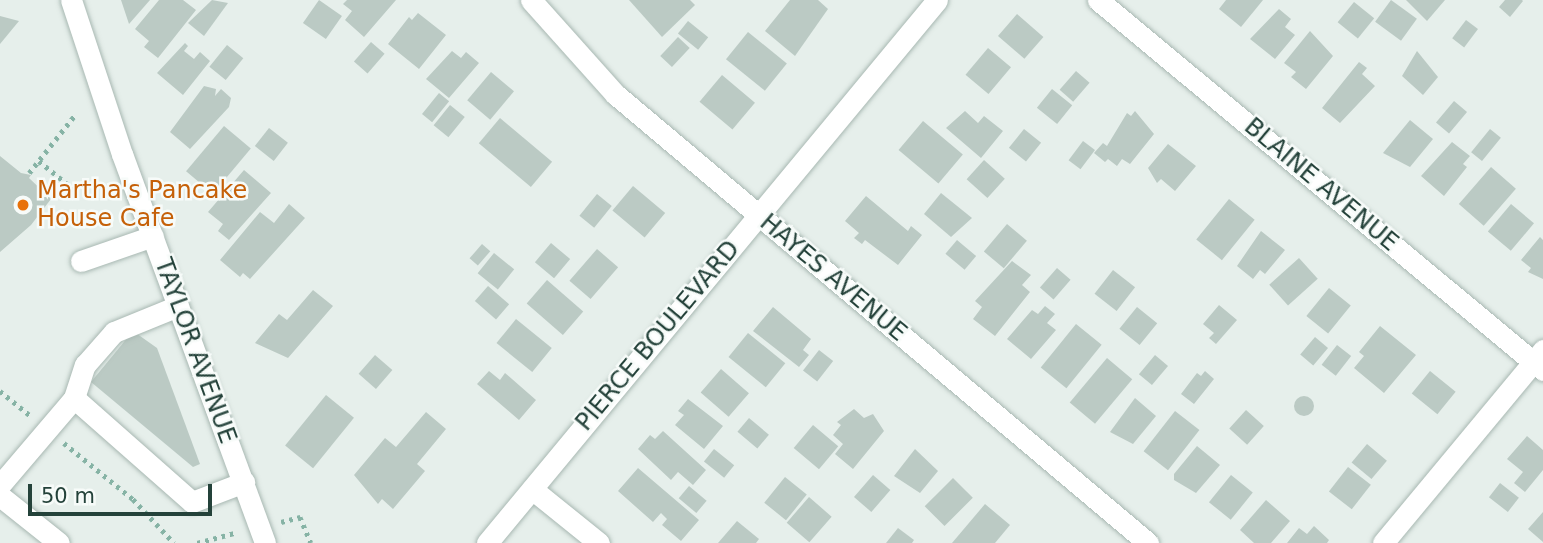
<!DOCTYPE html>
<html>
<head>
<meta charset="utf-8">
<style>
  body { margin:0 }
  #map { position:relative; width:1543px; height:543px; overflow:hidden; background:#e6efeb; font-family:"DejaVu Sans",sans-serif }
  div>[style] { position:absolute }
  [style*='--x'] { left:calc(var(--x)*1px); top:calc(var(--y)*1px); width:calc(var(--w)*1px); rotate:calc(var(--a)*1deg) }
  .building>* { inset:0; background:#bbcac4; transform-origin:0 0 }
  .round { border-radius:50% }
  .path>* { height:4.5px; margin-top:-2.25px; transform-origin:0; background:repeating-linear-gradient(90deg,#86b3a5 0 3.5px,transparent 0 8.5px) }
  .roads { filter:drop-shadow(0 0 2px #a8b8b2) drop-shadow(0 0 2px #a8b8b2) }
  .minor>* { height:21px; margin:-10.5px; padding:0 10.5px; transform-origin:10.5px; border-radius:10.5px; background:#fff }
  .dots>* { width:19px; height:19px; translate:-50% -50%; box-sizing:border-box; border:4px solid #f7fbf9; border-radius:50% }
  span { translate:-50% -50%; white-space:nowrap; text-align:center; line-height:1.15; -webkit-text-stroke:5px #f7fbf9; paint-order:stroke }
  .street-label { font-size:24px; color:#24423a }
  .food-label { font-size:24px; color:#c56008 }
  .left { translate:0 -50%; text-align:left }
  .scale { position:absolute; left:28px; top:484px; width:184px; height:32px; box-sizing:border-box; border:4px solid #24423a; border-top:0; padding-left:9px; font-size:21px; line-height:24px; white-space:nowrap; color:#24423a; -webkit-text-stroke:5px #f7fbf9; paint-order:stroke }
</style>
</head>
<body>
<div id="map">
  <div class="building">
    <i style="clip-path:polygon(121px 0,150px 0,129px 24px)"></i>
    <i style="clip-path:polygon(159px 0,183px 0,196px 10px,158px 58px,144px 47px,149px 41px,135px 29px)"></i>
    <i style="clip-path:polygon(212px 0,228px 3px,204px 36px,188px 23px)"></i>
    <i style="left:319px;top:0;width:28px;height:28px;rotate:35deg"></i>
    <i style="clip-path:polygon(347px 0,396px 0,364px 37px,345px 20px,352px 11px,343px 4px)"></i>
    <i style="clip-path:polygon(629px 0,690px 0,695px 5px,662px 37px)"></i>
    <i style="clip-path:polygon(790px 0,818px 0,828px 9px,795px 56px,765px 31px)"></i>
    <i style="clip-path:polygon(1226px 0,1263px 0,1241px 27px,1219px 9px)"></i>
    <i style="left:1391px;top:0;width:32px;height:27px;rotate:36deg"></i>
    <i style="clip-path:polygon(1406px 0,1445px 0,1427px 21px)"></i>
    <i style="clip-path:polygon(1505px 0,1522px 0,1523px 1px,1510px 17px,1499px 7px)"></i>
    <i style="left:1354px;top:2px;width:26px;height:26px;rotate:39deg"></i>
    <i style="clip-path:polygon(1279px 9px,1291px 19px,1285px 27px,1295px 35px,1275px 59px,1250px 39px)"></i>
    <i style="clip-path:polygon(418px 13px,446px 35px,419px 69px,388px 44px,409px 17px,412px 20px)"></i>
    <i style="left:1017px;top:14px;width:35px;height:29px;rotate:41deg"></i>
    <i style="clip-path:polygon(0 16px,19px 21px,0 44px)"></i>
    <i style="left:1466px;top:20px;width:15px;height:23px;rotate:37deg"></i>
    <i style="left:688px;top:21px;width:26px;height:16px;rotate:39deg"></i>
    <i style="clip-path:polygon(1310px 31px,1333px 56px,1306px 89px,1291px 77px,1296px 72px,1284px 63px)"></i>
    <i style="left:748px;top:32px;width:50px;height:35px;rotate:39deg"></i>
    <i style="left:678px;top:37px;width:16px;height:26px;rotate:43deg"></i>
    <i style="left:371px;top:42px;width:18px;height:26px;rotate:41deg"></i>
    <i style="clip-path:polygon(185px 43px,188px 46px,184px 51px,194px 59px,200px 52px,210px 61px,183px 95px,157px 73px)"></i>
    <i style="left:227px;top:45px;width:21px;height:28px;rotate:39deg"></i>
    <i style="left:988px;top:48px;width:30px;height:35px;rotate:40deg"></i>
    <i style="clip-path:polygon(452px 51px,461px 58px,466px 52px,479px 63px,449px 98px,426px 79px)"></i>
    <i style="clip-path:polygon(1417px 51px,1438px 77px,1423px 95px,1402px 76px)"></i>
    <i style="clip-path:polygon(1359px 62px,1367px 68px,1362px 74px,1375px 86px,1340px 123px,1322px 108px)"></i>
    <i style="left:1076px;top:71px;width:18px;height:25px;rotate:41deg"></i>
    <i style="left:491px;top:72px;width:30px;height:37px;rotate:40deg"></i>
    <i style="left:722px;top:75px;width:43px;height:35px;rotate:40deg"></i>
    <i style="clip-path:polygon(204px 86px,216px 89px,215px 96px,221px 89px,231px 98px,229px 107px,190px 149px,170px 132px)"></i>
    <i style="left:1052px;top:89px;width:26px;height:24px;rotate:39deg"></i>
    <i style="left:439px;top:93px;width:13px;height:27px;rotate:39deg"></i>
    <i style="left:1454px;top:101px;width:17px;height:28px;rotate:40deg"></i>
    <i style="left:450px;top:105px;width:19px;height:26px;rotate:39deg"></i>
    <i style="clip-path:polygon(965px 111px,978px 123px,984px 116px,1003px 131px,981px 158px,946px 128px)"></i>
    <i style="clip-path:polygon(1135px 111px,1154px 134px,1130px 164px,1122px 159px,1117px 166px,1108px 159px,1105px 162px,1094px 153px,1103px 143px,1107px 146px,1127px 113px,1131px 116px)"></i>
    <i style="left:500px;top:118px;width:68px;height:33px;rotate:40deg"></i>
    <i style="clip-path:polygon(1410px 120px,1433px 139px,1410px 167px,1383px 153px)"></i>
    <i style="left:923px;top:121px;width:52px;height:38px;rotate:40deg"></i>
    <i style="left:224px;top:126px;width:35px;height:59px;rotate:40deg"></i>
    <i style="left:269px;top:128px;width:24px;height:23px;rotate:38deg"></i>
    <i style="left:1024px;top:129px;width:22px;height:24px;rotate:39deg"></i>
    <i style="left:1490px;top:129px;width:14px;height:30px;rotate:39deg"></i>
    <i style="left:1083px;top:141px;width:15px;height:24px;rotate:37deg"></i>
    <i style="clip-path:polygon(1452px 142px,1470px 156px,1463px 164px,1467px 167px,1444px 196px,1421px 176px)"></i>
    <i style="clip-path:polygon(1168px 144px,1196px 166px,1175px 191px,1161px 179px,1157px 183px,1148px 168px)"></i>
    <i style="clip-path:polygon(0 156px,21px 173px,31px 175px,29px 178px,51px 199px,31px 225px,0 252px)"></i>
    <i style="left:984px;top:160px;width:28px;height:26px;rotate:42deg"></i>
    <i style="left:1491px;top:167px;width:33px;height:49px;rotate:41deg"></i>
    <i style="clip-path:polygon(244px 170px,271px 193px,229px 240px,218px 231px,223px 224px,208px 212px)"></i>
    <i style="left:633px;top:186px;width:42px;height:32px;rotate:40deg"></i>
    <i style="clip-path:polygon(941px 193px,972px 218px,951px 237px,924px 214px)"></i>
    <i style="left:597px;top:194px;width:19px;height:28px;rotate:39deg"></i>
    <i style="clip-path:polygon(866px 196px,908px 231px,911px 226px,922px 235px,898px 265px,865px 240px,862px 244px,854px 238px,859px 233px,845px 221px)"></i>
    <i style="left:1229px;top:199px;width:33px;height:52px;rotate:39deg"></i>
    <i style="clip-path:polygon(289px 204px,305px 218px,250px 279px,243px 273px,240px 277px,220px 260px,260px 212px,274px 223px)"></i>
    <i style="left:1511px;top:204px;width:30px;height:36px;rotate:40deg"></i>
    <i style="left:1007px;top:224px;width:26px;height:36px;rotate:40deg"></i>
    <i style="clip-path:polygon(1261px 231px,1285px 250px,1265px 274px,1260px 270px,1253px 279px,1237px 266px)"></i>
    <i style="clip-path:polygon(1540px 237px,1543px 240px,1543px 279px,1528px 272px,1531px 268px,1521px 260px)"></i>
    <i style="left:957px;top:240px;width:25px;height:18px;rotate:40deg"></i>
    <i style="left:551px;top:243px;width:25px;height:25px;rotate:40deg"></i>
    <i style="left:482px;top:244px;width:11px;height:19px;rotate:41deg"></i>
    <i style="left:597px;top:249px;width:28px;height:42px;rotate:41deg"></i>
    <i style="left:494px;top:253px;width:26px;height:26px;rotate:39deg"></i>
    <i style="left:1299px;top:258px;width:28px;height:40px;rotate:48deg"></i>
    <i style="clip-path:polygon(1012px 261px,1031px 275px,1022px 285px,1030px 292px,995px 336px,973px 319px,982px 307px,975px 301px)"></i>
    <i style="left:1057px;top:268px;width:18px;height:26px;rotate:41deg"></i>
    <i style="left:1113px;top:270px;width:28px;height:30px;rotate:38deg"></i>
    <i style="left:547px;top:280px;width:48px;height:31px;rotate:41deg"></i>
    <i style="left:488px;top:286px;width:28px;height:20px;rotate:41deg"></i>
    <i style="left:1329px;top:288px;width:28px;height:36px;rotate:39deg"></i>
    <i style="clip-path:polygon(313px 290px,333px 306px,288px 358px,255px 343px,279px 314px,287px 320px)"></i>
    <i style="clip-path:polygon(1219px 305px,1237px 320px,1216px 344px,1209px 338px,1214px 333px,1203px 324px)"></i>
    <i style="clip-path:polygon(1045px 306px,1055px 314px,1047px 323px,1056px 330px,1031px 359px,1007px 339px,1032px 310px,1038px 314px)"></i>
    <i style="clip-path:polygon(773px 307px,811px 339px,803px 350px,809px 355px,799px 367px,753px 331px)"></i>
    <i style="left:1137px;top:307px;width:26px;height:28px;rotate:39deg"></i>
    <i style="left:516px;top:319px;width:46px;height:31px;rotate:39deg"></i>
    <i style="left:1076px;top:324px;width:33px;height:56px;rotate:39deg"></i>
    <i style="clip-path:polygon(1380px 326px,1416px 355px,1384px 393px,1354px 368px,1364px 356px,1359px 352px)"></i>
    <i style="clip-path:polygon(133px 331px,157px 348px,200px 464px,193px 467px,91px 382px)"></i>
    <i style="left:748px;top:333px;width:48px;height:31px;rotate:39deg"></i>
    <i style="left:1315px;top:337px;width:17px;height:23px;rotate:40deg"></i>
    <i style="left:1337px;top:345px;width:18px;height:25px;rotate:38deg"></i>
    <i style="left:819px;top:350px;width:18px;height:26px;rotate:38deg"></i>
    <i style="left:375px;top:355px;width:23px;height:25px;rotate:41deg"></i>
    <i style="left:1155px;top:355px;width:17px;height:25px;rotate:40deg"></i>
    <i style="left:1107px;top:358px;width:33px;height:58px;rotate:40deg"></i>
    <i style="left:721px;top:369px;width:37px;height:31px;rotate:41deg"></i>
    <i style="clip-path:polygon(489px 371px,500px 380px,505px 373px,536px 400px,519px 420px,477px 384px)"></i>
    <i style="clip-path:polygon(1205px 371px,1214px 379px,1194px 404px,1181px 394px,1197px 373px,1201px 376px)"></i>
    <i style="left:1430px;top:371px;width:33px;height:29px;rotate:39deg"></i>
    <i style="left:326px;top:395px;width:36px;height:65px;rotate:39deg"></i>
    <i class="round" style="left:1294px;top:396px;width:20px;height:20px"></i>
    <i style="clip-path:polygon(1135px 398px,1156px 416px,1133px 444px,1110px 432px)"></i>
    <i style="clip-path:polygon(688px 399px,723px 426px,704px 449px,675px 425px,684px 415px,678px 411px)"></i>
    <i style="clip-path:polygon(854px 409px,864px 418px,873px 414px,884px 431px,853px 469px,835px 454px,843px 444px,833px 435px,841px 425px,837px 422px)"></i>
    <i style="left:1246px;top:410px;width:24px;height:25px;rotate:42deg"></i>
    <i style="left:1175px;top:411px;width:31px;height:51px;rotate:38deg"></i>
    <i style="clip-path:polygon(426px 412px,446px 429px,417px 464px,425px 471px,393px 509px,382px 499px,378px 504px,354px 475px,385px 438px,396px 447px)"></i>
    <i style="left:749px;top:418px;width:26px;height:18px;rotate:40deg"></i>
    <i style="left:813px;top:425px;width:33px;height:30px;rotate:40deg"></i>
    <i style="clip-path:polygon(663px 431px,706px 470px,693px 485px,678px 472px,671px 480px,638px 449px,650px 435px,655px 439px)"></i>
    <i style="clip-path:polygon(1527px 436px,1543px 450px,1543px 470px,1525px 492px,1514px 483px,1523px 472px,1507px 459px)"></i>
    <i style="left:1367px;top:444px;width:26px;height:24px;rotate:40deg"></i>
    <i style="clip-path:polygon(1197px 446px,1220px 465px,1196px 493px,1174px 480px,1174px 474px)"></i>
    <i style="left:714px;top:449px;width:26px;height:16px;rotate:39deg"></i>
    <i style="clip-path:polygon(915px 449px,938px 471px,920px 493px,894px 476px)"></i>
    <i style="left:1348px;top:467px;width:29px;height:31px;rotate:38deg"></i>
    <i style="clip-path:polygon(638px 468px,699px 520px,681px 541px,662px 525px,667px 519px,661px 513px,653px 522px,618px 491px)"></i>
    <i style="left:873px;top:475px;width:23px;height:29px;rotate:41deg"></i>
    <i style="left:1231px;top:475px;width:28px;height:35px;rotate:39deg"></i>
    <i style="left:785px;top:477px;width:28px;height:33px;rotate:39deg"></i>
    <i style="left:953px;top:478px;width:28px;height:40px;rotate:45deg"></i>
    <i style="left:1500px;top:483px;width:24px;height:18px;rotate:38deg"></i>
    <i style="left:689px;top:486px;width:23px;height:16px;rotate:40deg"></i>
    <i style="left:809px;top:497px;width:30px;height:34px;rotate:41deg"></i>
    <i style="clip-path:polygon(1266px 500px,1290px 521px,1271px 543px,1254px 543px,1240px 530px)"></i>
    <i style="clip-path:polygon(985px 504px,1010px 525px,995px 543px,952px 543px)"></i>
    <i style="clip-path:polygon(1543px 512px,1543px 542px,1528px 529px)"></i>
    <i style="clip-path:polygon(737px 521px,759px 539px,756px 543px,718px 543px)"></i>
    <i style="clip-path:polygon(1314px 526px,1329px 540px,1327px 543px,1287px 543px,1299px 528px,1307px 534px)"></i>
    <i style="clip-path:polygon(898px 528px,914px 540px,912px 543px,886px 543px)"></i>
  </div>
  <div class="path">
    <i style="--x:39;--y:161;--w:46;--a:38.9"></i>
    <i style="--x:29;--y:173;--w:74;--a:-51.6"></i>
    <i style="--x:0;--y:391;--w:41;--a:39.1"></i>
    <i style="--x:64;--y:443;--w:89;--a:39.1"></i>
    <i style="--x:133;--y:499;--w:60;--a:47"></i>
    <i style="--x:281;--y:522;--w:20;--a:-15"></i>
    <i style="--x:300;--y:517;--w:28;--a:67"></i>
    <i style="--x:197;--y:543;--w:42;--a:-15"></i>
  </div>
  <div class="roads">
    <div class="minor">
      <i style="--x:71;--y:0;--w:162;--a:71.7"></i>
      <i style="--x:122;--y:154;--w:414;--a:69.8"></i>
      <i style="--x:531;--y:0;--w:126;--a:48.2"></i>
      <i style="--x:615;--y:94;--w:697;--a:40.11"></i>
      <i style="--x:1098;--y:0;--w:579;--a:39.74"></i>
      <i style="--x:81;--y:261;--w:76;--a:-19.1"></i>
      <i style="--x:74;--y:398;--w:157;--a:41.4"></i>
      <i style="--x:192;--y:502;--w:56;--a:-21"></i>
      <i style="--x:0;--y:485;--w:114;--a:-49.6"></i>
      <i style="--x:74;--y:398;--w:35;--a:-72"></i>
      <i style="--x:85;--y:365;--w:44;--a:-48.7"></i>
      <i style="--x:114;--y:332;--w:69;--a:-22.1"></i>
      <i style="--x:532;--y:489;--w:86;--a:38.9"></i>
      <i style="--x:0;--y:496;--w:75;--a:38.5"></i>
      <i style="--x:487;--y:543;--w:705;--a:-50.35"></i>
      <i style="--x:1383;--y:543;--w:251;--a:-50.3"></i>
    </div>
  </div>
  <div class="dots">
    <i style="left:23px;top:205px;background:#e8710a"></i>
  </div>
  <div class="street-label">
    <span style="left:1321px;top:185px;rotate:40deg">BLAINE AVENUE</span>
    <span style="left:833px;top:278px;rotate:40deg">HAYES AVENUE</span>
    <span style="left:658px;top:336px;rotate:-50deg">PIERCE BOULEVARD</span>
    <span style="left:195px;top:351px;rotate:70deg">TAYLOR AVENUE</span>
  </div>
  <div class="food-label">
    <span class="left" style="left:37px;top:205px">Martha's Pancake<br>House Cafe</span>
  </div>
  <div class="scale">50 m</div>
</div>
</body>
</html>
